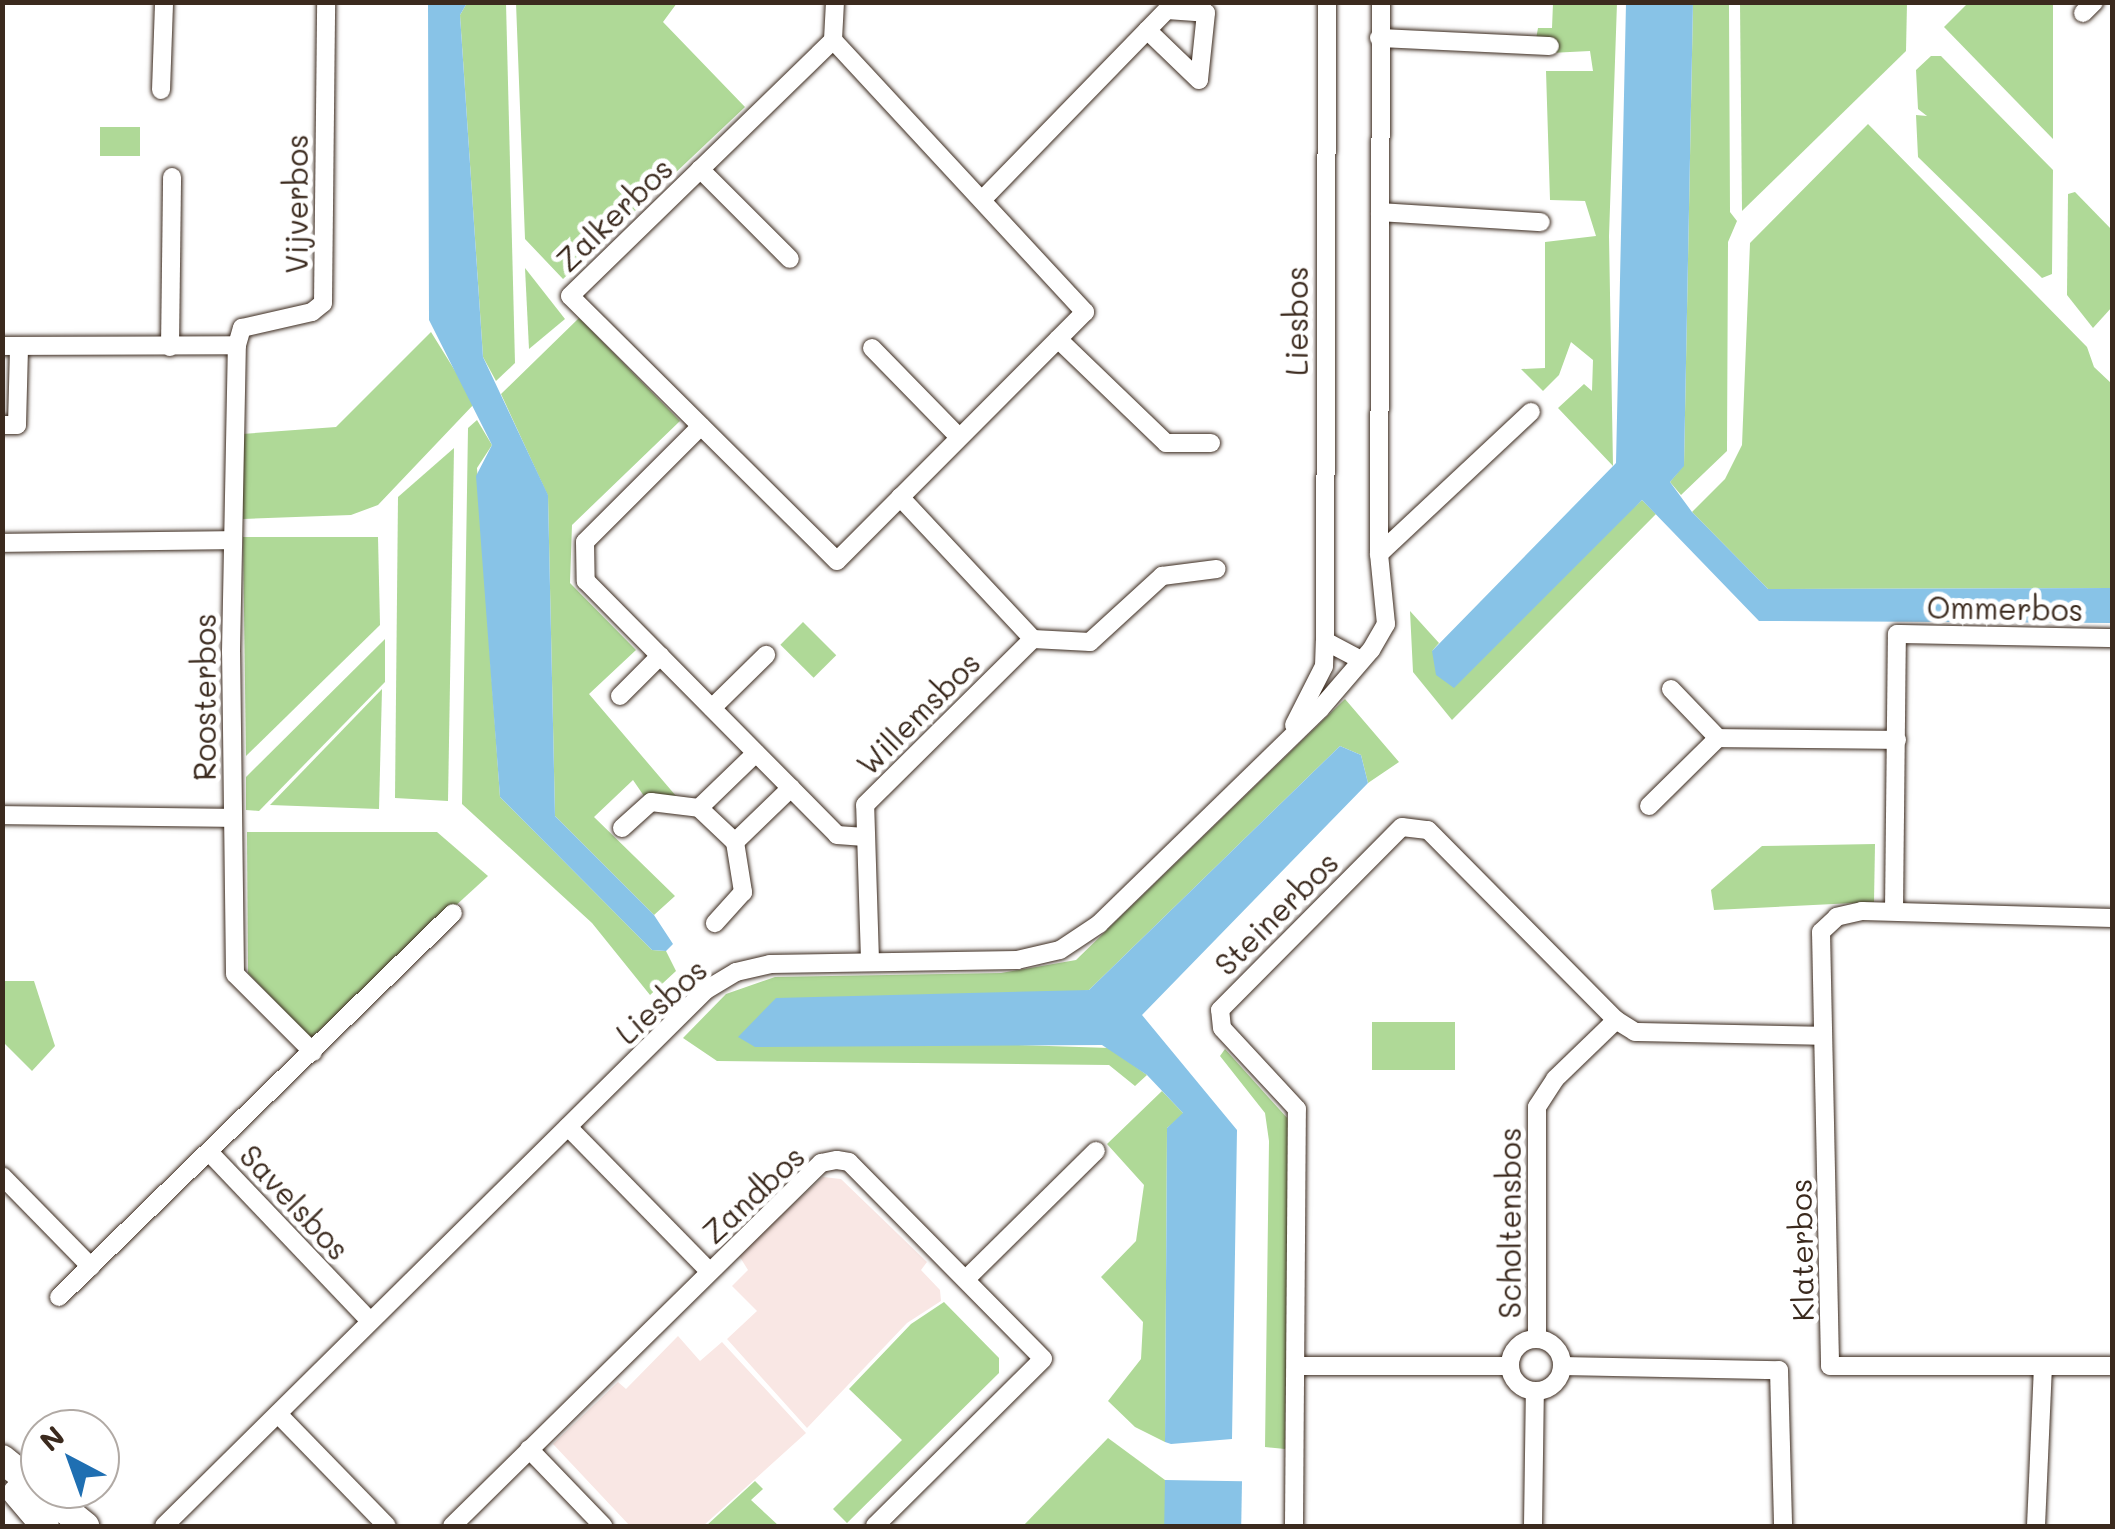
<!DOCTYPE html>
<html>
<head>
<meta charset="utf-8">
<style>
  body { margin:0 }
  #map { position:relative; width:2115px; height:1529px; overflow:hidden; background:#fff; font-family:Mali,sans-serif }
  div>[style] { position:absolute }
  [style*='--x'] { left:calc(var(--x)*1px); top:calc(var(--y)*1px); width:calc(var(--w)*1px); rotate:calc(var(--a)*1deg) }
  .built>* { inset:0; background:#f9e7e4 }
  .green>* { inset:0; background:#afd997; transform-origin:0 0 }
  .water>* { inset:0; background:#88c3e7; transform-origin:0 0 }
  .roads { filter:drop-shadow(0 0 2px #3b2a1e) drop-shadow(0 0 2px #3b2a1e) }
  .minor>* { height:18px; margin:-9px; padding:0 9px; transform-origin:9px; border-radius:9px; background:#fff }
  .minor>.ring { margin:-9px; padding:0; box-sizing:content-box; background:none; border:18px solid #fff; border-radius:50% }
  .secondary>* { height:28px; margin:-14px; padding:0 14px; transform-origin:14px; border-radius:14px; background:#fff }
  span { translate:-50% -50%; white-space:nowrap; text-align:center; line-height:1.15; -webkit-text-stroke:10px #fff; paint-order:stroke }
  .street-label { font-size:30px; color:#3b2a1e }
  .frame { position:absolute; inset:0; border:5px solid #3b2a1e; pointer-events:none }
  .north { position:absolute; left:20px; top:1409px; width:100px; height:100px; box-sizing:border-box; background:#fff; border:2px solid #b1aaa5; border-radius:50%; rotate:319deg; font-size:28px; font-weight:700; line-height:40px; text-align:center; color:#3b2a1e }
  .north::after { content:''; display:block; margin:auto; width:35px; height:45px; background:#1f6fb2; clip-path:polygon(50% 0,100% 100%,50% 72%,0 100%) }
</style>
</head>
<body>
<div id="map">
  <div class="built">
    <i style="clip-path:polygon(823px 1177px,841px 1179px,927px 1262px,921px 1270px,940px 1290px,941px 1301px,907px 1323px,807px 1428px,727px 1339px,757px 1311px,732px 1286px,748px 1270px,738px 1254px)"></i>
    <i style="clip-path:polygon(678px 1336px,700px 1361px,722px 1342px,806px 1433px,703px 1526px,630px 1526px,553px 1444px,618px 1382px,626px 1389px)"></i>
  </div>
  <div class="green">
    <i style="clip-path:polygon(1969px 2px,2053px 3px,2053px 139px,1944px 27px)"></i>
    <i style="clip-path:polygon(467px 3px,506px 3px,515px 363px,496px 381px,483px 357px,460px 15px)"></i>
    <i style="clip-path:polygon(677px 3px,663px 22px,745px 107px,563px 279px,525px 239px,516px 3px)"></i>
    <i style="clip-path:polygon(1553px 3px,1617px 3px,1609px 236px,1613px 466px,1558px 408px,1584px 384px,1592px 391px,1593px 360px,1571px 342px,1559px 375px,1543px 391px,1521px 369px,1545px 368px,1545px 242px,1596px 236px,1585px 201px,1550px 200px,1546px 71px,1593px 71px,1590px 51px,1550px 53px,1536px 39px,1538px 28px,1552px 28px)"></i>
    <i style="clip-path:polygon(1693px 3px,1729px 3px,1730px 212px,1737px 221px,1728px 242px,1727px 451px,1681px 495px,1670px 482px,1684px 465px)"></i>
    <i style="clip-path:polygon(1740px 3px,1907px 3px,1906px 51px,1742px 211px)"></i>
    <i style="clip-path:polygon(1931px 56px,1941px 56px,2053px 170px,2052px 274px,2042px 278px,1918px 157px,1916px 115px,1927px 116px,1918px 109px,1916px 70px)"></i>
    <i style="clip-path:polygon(1868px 124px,2087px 347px,2094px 367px,2112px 384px,2112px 588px,1768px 589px,1692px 512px,1725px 479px,1742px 445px,1750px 243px)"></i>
    <i style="left:140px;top:127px;width:29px;height:40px;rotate:90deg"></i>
    <i style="clip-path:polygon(2075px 192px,2112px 230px,2112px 307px,2093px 328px,2067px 295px,2068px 194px)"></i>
    <i style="clip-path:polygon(525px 268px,565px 319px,529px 349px)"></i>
    <i style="clip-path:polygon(579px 318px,680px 421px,572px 525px,570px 583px,636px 650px,589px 694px,676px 796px,667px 802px,646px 799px,633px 780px,594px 817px,675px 896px,654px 915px,555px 816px,548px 496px,501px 394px)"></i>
    <i style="clip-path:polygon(431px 332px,475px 403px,378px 505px,351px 515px,243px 519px,242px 434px,336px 427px)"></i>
    <i style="clip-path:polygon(477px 420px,492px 445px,477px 468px,500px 797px,652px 950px,666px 951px,676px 971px,650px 995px,592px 923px,462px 804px,468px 428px)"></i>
    <i style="clip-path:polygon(454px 448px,448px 801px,395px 798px,398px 497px)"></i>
    <i style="clip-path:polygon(1642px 500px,1656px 514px,1452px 720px,1413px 672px,1410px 611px,1439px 643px,1432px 651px,1571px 565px)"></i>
    <i style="clip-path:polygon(243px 537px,378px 537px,380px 625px,246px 756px)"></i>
    <i style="left:803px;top:622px;width:47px;height:32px;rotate:45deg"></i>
    <i style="clip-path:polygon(385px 639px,385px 682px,259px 811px,246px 810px,246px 777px)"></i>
    <i style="clip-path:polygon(382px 689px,379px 809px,270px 805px)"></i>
    <i style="clip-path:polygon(1345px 699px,1399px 762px,1368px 783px,1361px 755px,1340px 746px,1089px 990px,1067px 995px,1018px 1045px,1110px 1048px,1147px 1075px,1135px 1086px,1109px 1065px,717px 1061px,683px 1038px,726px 994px,775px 977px,1001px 973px,1076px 960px)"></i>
    <i style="clip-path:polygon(247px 832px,437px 832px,488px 876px,311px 1038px,248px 973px)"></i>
    <i style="clip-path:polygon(1875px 844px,1874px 902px,1714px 910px,1711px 890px,1762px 846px)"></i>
    <i style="clip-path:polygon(3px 981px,34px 981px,55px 1046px,32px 1071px,3px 1042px)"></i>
    <i style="left:1372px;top:1022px;width:83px;height:48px"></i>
    <i style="clip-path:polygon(1225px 1049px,1289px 1120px,1285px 1449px,1265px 1447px,1269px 1141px,1265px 1113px,1220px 1056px)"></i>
    <i style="clip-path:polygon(1162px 1091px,1184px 1114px,1167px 1128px,1165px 1442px,1135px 1427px,1108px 1401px,1141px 1359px,1143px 1322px,1101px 1277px,1136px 1241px,1144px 1185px,1107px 1144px)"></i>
    <i style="clip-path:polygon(944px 1302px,999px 1358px,999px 1373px,847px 1523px,833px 1509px,902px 1440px,849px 1389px,911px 1324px)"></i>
    <i style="clip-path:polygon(1108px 1438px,1165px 1480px,1165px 1526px,1023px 1526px)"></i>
    <i style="clip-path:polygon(755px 1481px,763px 1489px,751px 1500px,779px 1526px,706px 1526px)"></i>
  </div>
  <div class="water">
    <i style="clip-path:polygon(428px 3px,467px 3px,460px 15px,483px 357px,548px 495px,555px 816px,654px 915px,673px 944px,666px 951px,652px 950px,500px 797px,476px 476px,492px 445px,429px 320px)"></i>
    <i style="clip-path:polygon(1626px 3px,1693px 3px,1684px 466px,1670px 482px,1692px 512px,1768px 589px,2112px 588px,2112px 623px,1759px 621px,1642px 500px,1454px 688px,1436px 675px,1432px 651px,1616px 463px)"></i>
    <i style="clip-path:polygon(1340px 746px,1361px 755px,1368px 783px,1142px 1015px,1237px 1130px,1232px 1439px,1171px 1444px,1165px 1442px,1167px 1128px,1183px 1113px,1147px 1075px,1102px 1045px,755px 1047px,738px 1037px,776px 998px,1089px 990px)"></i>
    <i style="left:1165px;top:1480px;width:77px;height:46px;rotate:1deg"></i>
  </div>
  <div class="roads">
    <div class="minor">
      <i style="--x:1327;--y:2;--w:639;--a:90.18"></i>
      <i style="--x:1325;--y:641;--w:41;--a:27.8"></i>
      <i style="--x:2083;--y:13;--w:16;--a:-45"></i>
      <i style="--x:1379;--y:38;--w:171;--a:2.7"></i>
      <i style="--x:833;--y:40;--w:371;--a:47.2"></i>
      <i style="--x:1085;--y:312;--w:351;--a:134.9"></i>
      <i style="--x:837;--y:561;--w:376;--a:-135.2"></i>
      <i style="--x:570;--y:296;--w:367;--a:-44.2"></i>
      <i style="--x:833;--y:40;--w:38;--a:-87"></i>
      <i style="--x:161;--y:90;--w:88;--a:-88"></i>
      <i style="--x:700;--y:169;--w:127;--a:45"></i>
      <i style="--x:982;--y:200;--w:265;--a:-45.8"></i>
      <i style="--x:1167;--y:10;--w:39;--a:4"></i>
      <i style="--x:1206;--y:13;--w:67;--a:96"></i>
      <i style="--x:1199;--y:80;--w:72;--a:-136.1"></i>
      <i style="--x:1380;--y:212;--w:161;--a:3.6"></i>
      <i style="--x:1058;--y:339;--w:150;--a:43.9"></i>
      <i style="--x:1166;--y:443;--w:45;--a:0"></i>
      <i style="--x:2;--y:346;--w:235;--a:-0.2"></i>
      <i style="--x:170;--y:347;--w:170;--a:-89.3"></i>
      <i style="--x:872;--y:348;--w:124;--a:45.7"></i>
      <i style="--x:2;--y:425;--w:15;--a:0"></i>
      <i style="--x:17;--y:425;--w:79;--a:-88.5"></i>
      <i style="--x:701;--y:426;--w:164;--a:135"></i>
      <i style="--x:585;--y:542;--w:39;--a:89"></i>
      <i style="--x:586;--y:581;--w:357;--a:45.3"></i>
      <i style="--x:837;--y:835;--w:28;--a:4"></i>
      <i style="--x:900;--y:497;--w:195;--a:46.9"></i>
      <i style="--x:2;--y:543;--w:231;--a:-0.7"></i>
      <i style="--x:1379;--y:554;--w:208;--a:-43.1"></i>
      <i style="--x:620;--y:696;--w:57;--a:-45"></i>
      <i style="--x:712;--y:708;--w:76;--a:-44.5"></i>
      <i style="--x:1294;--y:725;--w:66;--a:-63"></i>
      <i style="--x:1324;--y:666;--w:25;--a:-88"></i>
      <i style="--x:1718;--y:738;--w:179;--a:0.6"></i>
      <i style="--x:1649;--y:806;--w:97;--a:-44.6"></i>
      <i style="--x:1718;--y:738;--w:68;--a:-133.8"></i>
      <i style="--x:699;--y:808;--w:79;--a:-44"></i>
      <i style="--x:2;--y:815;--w:230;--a:0.7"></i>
      <i style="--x:622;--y:828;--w:39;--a:-42"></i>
      <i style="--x:651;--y:802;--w:48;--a:7.1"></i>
      <i style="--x:699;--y:808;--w:50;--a:43.4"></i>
      <i style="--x:735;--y:842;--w:51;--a:80.9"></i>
      <i style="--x:743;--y:892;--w:42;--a:132.1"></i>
      <i style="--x:735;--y:842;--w:78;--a:-44"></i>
      <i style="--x:1894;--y:911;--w:277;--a:-89.4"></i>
      <i style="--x:1897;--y:634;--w:215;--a:1.1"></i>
      <i style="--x:2112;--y:918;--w:250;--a:-178.4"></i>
      <i style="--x:1862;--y:911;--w:26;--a:167"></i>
      <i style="--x:1837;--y:917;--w:22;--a:137"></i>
      <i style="--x:1821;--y:932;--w:434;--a:88.8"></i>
      <i style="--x:1830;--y:1366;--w:282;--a:0"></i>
      <i style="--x:870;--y:960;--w:155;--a:-91.8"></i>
      <i style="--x:865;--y:805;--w:236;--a:-44.7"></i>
      <i style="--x:1033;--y:639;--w:57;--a:3"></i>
      <i style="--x:1090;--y:642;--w:98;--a:-42.5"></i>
      <i style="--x:1162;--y:576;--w:55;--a:-7.3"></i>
      <i style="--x:313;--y:1052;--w:110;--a:-135"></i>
      <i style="--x:235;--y:974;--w:322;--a:-90.7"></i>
      <i style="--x:231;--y:652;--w:307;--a:-88.9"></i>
      <i style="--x:237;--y:345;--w:18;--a:-74"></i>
      <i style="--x:242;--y:328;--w:72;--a:-12.9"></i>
      <i style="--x:312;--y:312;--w:14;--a:-39"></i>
      <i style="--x:323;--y:303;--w:301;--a:-89.4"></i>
      <i style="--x:568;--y:1127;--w:202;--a:45.6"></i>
      <i style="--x:210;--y:1153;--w:232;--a:46.4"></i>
      <i style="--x:2;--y:1176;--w:127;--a:45.6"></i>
      <i style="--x:967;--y:1278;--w:181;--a:-44.6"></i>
      <i style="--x:59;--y:1297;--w:550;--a:-44.26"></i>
      <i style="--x:1537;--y:1338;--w:231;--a:-90"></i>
      <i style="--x:1537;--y:1107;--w:33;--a:-57"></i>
      <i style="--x:1555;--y:1079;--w:85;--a:-44"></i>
      <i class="ring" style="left:1510px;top:1339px;width:34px;height:34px"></i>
      <i style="--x:1296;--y:1366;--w:214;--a:0"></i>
      <i style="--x:1562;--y:1366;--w:217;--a:1.1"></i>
      <i style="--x:1779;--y:1370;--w:156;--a:88.5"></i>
      <i style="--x:278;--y:1414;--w:156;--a:45.8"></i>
      <i style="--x:529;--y:1449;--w:107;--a:46.1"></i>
      <i style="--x:164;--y:1526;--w:762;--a:-44.68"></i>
      <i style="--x:706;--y:990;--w:35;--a:-31"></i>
      <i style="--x:736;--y:972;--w:35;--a:-13"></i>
      <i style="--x:770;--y:964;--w:247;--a:-0.9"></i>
      <i style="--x:1017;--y:960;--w:44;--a:-13.1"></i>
      <i style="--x:1060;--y:950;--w:47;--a:-33.7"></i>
      <i style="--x:1099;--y:924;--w:308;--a:-44.2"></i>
      <i style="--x:1320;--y:709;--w:78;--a:-49.2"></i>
      <i style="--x:1371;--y:650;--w:30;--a:-60"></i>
      <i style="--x:1386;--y:624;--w:70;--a:-95.7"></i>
      <i style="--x:1379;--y:554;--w:552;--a:-89.79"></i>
      <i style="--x:452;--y:1526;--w:518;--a:-44.53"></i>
      <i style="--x:821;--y:1163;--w:16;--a:-11"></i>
      <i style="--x:837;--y:1160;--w:12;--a:9"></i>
      <i style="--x:849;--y:1162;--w:276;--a:45.4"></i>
      <i style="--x:1043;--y:1359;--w:237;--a:135.2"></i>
      <i style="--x:1294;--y:1526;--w:417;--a:-89.6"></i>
      <i style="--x:1297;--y:1109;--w:110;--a:-132.8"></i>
      <i style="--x:1222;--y:1028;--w:18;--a:-96"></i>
      <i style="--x:1220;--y:1010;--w:258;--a:-45.2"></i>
      <i style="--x:1402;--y:827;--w:26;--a:7"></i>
      <i style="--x:1428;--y:830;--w:267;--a:45.3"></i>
      <i style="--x:1616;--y:1020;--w:22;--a:32"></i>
      <i style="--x:1635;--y:1032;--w:187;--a:1.2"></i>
      <i style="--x:1533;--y:1526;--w:135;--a:-89.2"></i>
      <i style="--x:2036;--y:1526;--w:160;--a:-87.5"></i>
    </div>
    <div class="secondary">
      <i style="--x:2;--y:1459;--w:107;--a:38.9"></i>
      <i style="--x:17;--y:1493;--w:43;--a:49.7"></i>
    </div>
  </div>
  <div class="street-label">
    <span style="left:296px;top:204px;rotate:-90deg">Vijverbos</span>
    <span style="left:614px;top:214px;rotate:-44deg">Zalkerbos</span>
    <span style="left:1296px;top:321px;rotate:-90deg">Liesbos</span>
    <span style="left:2005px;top:608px;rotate:1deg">Ommerbos</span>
    <span style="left:204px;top:697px;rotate:-90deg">Roosterbos</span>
    <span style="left:918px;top:713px;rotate:-45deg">Willemsbos</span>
    <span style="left:1276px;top:913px;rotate:-45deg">Steinerbos</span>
    <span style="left:661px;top:1001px;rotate:-42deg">Liesbos</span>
    <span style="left:753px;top:1194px;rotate:-43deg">Zandbos</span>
    <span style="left:295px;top:1202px;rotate:47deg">Savelsbos</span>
    <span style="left:1509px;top:1223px;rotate:-90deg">Scholtensbos</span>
    <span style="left:1801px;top:1250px;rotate:-91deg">Klaterbos</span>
  </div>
  <div class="frame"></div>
  <div class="north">N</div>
</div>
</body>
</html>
